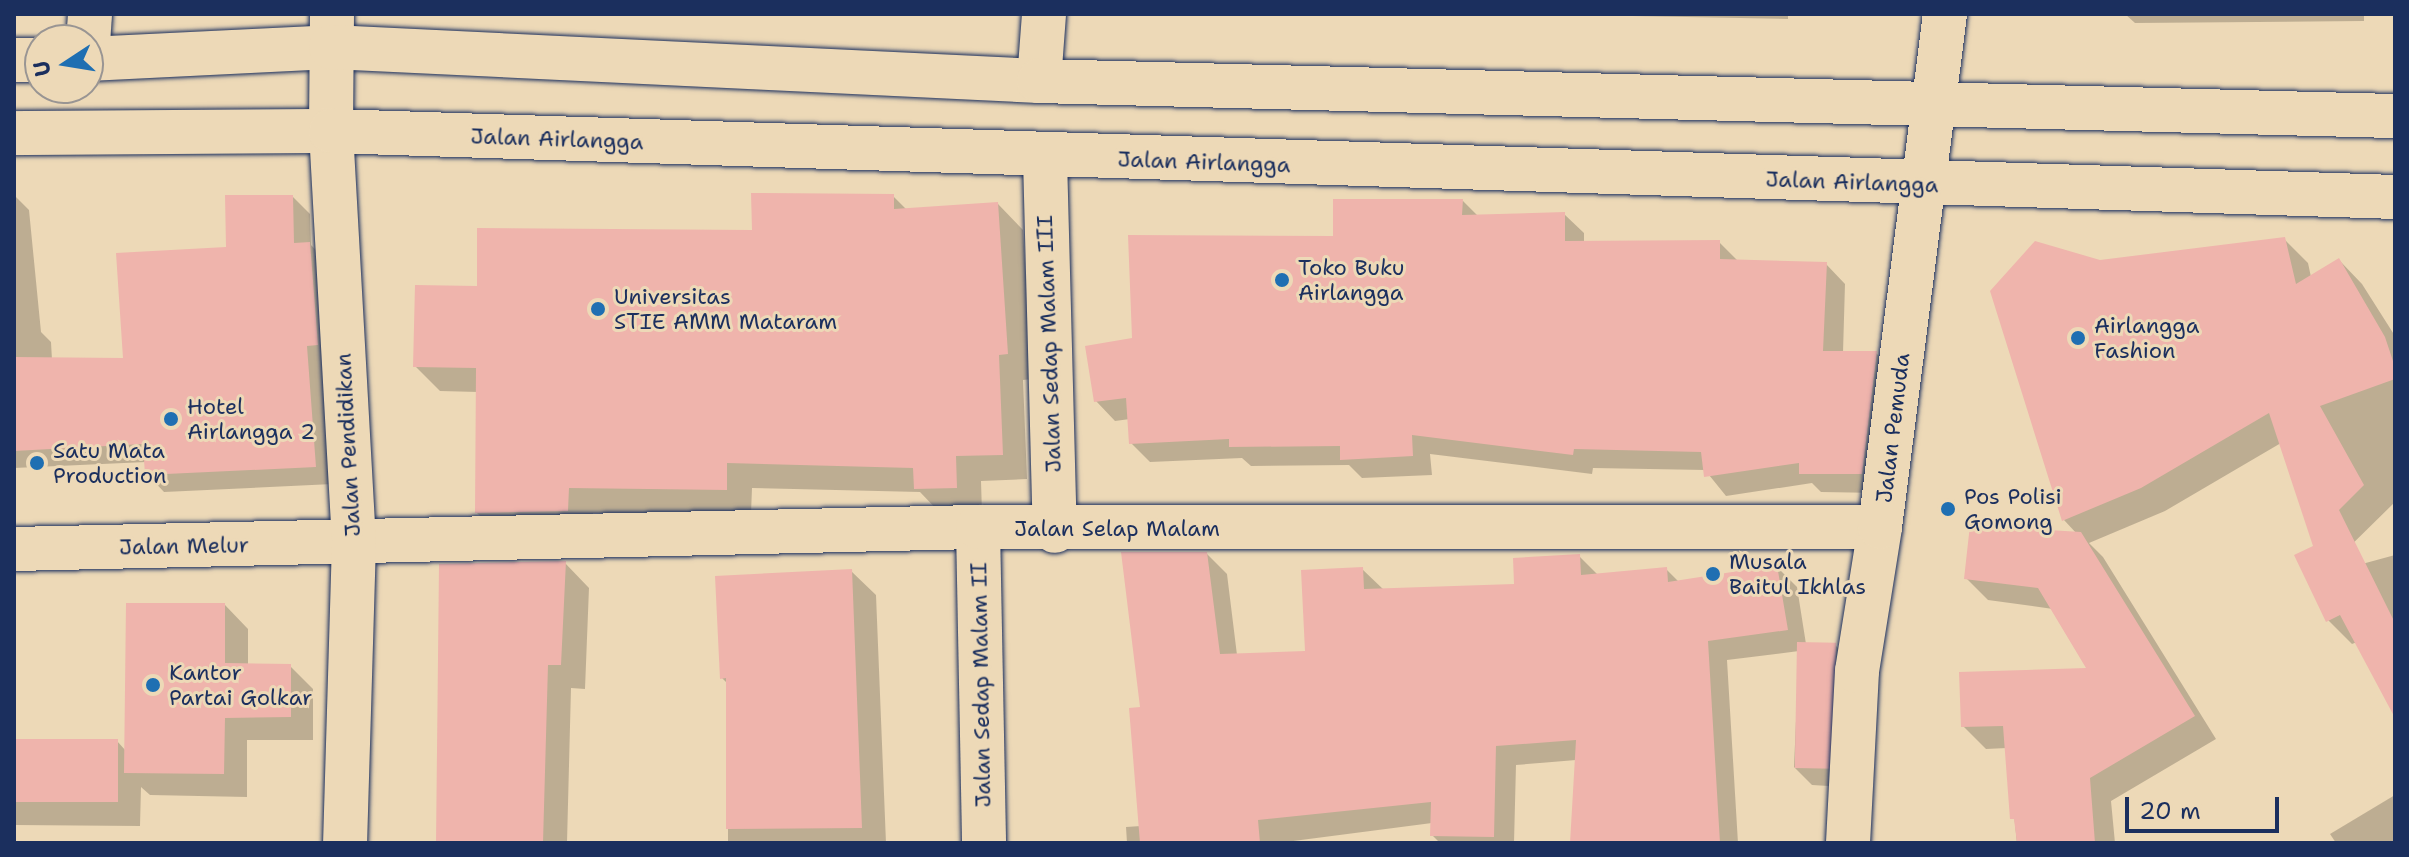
<!DOCTYPE html>
<html>
<head>
<meta charset="utf-8">
<style>
  body { margin:0 }
  #map { position:relative; width:2409px; height:857px; overflow:hidden; background:#edd9b7; font-family:"Shantell Sans",sans-serif }
  div>[style] { position:absolute }
  [style*='--x'] { left:calc(var(--x)*1px); top:calc(var(--y)*1px); width:calc(var(--w)*1px); rotate:calc(var(--a)*1deg) }
  .shadow>* { inset:0; background:#0003 }
  .building>* { inset:0; background:#efb4ac; transform-origin:0 0 }
  .roads { filter:drop-shadow(0 0 2px #1b2f5e) drop-shadow(0 0 2px #1b2f5e) }
  .street>* { height:44px; margin:-22px; padding:0 22px; transform-origin:22px; border-radius:22px; background:#edd9b7 }
  .secondary>* { height:44px; margin:-22px; padding:0 22px; transform-origin:22px; border-radius:22px; background:#edd9b7 }
  .dots>* { width:22px; height:22px; translate:-50% -50%; box-sizing:border-box; border:4px solid #edd9b7; border-radius:50% }
  span { translate:-50% -50%; white-space:nowrap; text-align:center; line-height:1.15; -webkit-text-stroke:6px #edd9b7; paint-order:stroke }
  .street-label { font-size:22px; color:#1b2f5e }
  .poi-label { font-size:22px; color:#1b2f5e }
  .left { translate:0 -50%; text-align:left }
  .frame { position:absolute; inset:0; border:16px solid #1b2f5e; pointer-events:none }
  .north { position:absolute; left:24px; top:24px; width:80px; height:80px; box-sizing:border-box; background:#edd9b7; border:2px solid #999593; border-radius:50%; rotate:258deg; font-size:22px; font-weight:700; line-height:32px; text-align:center; color:#1b2f5e }
  .north::after { content:''; display:block; margin:auto; width:28px; height:36px; background:#1f6fb2; clip-path:polygon(50% 0,100% 100%,50% 72%,0 100%) }
  .scale { position:absolute; left:2125px; top:797px; width:154px; height:36px; box-sizing:border-box; border:4px solid #1b2f5e; border-top:0; padding-left:10px; font-size:24px; line-height:28px; white-space:nowrap; color:#1b2f5e; -webkit-text-stroke:6px #edd9b7; paint-order:stroke }
</style>
</head>
<body>
<div id="map">
  <div class="shadow">
    <i style="clip-path:polygon(1521px 14px,1788px 14px,1788px 19px)"></i>
    <i style="clip-path:polygon(2125px 14px,2364px 14px,2364px 21px,2135px 23px)"></i>
    <i style="clip-path:polygon(14px 195px,29px 210px,41px 332px,51px 342px,52px 360px,125px 360px,228px 249px,293px 197px,310px 214px,311px 245px,327px 262px,333px 484px,164px 492px,147px 474px,146px 462px,14px 468px)"></i>
    <i style="clip-path:polygon(893px 196px,908px 211px,998px 204px,1023px 230px,1032px 379px,1023px 380px,1027px 479px,981px 481px,982px 513px,941px 514px,920px 492px,752px 488px,751px 514px,593px 513px,592px 536px,503px 538px,477px 513px,478px 392px,440px 391px,415px 366px,479px 288px,754px 232px)"></i>
    <i style="clip-path:polygon(1463px 201px,1478px 216px,1564px 214px,1584px 233px,1584px 243px,1719px 242px,1738px 261px,1826px 264px,1845px 284px,1843px 353px,1876px 353px,1896px 373px,1880px 493px,1821px 492px,1812px 483px,1726px 496px,1705px 470px,1593px 468px,1592px 474px,1430px 454px,1432px 475px,1362px 478px,1349px 465px,1251px 466px,1242px 458px,1150px 462px,1131px 443px,1130px 419px,1115px 421px,1096px 401px,1134px 340px,1335px 238px)"></i>
    <i style="clip-path:polygon(2284px 239px,2308px 263px,2311px 277px,2339px 260px,2362px 284px,2395px 336px,2395px 502px,2336px 560px,2281px 443px,2165px 511px,2089px 543px,2103px 557px,2216px 739px,2111px 801px,2115px 843px,2017px 843px,2007px 748px,1986px 749px,1963px 726px,2089px 670px,2053px 609px,1988px 600px,1966px 578px,2077px 534px,2064px 520px,2100px 262px)"></i>
    <i style="clip-path:polygon(1207px 554px,1227px 574px,1237px 655px,1307px 653px,1362px 569px,1384px 590px,1516px 586px,1579px 556px,1598px 575px,1666px 569px,1679px 582px,1777px 567px,1797px 587px,1806px 644px,1835px 645px,1854px 664px,1845px 787px,1812px 785px,1794px 767px,1799px 651px,1727px 660px,1738px 843px,1572px 843px,1576px 760px,1516px 765px,1514px 843px,1440px 843px,1432px 835px,1432px 823px,1278px 843px,1127px 843px,1126px 827px,1141px 826px,1142px 709px)"></i>
    <i style="clip-path:polygon(2395px 555px,2395px 695px,2357px 642px,2352px 644px,2328px 620px,2307px 579px)"></i>
    <i style="clip-path:polygon(565px 563px,589px 588px,585px 689px,571px 688px,567px 843px,437px 843px)"></i>
    <i style="clip-path:polygon(851px 571px,876px 595px,886px 843px,728px 843px,728px 684px,722px 678px)"></i>
    <i style="clip-path:polygon(225px 605px,248px 629px,248px 665px,290px 666px,313px 689px,313px 740px,247px 740px,247px 797px,150px 795px,141px 787px,140px 826px,14px 825px,14px 741px,117px 741px,126px 751px)"></i>
    <i style="clip-path:polygon(2395px 795px,2395px 843px,2336px 843px,2330px 834px)"></i>
  </div>
  <div class="building">
    <i style="clip-path:polygon(751px 193px,894px 194px,894px 209px,998px 202px,1008px 354px,999px 355px,1003px 455px,956px 456px,957px 488px,914px 489px,913px 468px,727px 463px,727px 490px,569px 488px,568px 511px,475px 513px,476px 368px,413px 367px,415px 285px,477px 286px,477px 228px,752px 230px)"></i>
    <i style="clip-path:polygon(225px 195px,293px 195px,294px 243px,310px 242px,318px 345px,307px 346px,316px 467px,145px 475px,143px 444px,14px 451px,14px 357px,123px 358px,116px 253px,226px 247px)"></i>
    <i style="clip-path:polygon(1333px 199px,1463px 199px,1462px 215px,1565px 212px,1565px 241px,1720px 240px,1720px 259px,1827px 262px,1823px 351px,1877px 351px,1862px 474px,1799px 474px,1799px 463px,1704px 477px,1701px 452px,1574px 449px,1573px 455px,1412px 435px,1413px 456px,1340px 460px,1340px 446px,1229px 447px,1229px 439px,1129px 444px,1126px 398px,1094px 402px,1085px 346px,1132px 338px,1128px 235px,1333px 236px)"></i>
    <i style="clip-path:polygon(2285px 237px,2296px 284px,2339px 258px,2385px 337px,2395px 367px,2395px 379px,2320px 406px,2364px 485px,2339px 510px,2395px 623px,2395px 718px,2340px 615px,2326px 622px,2294px 555px,2313px 546px,2269px 413px,2141px 488px,2062px 521px,1990px 291px,2035px 241px,2100px 260px)"></i>
    <i style="clip-path:polygon(1970px 525px,2081px 532px,2195px 716px,2090px 778px,2095px 843px,2017px 843px,2014px 819px,2010px 819px,2003px 726px,1961px 727px,1959px 672px,2086px 668px,2038px 588px,1964px 579px)"></i>
    <i style="clip-path:polygon(1121px 552px,1207px 552px,1220px 654px,1305px 651px,1301px 570px,1363px 567px,1364px 589px,1514px 584px,1513px 558px,1580px 554px,1581px 575px,1667px 567px,1668px 582px,1777px 565px,1788px 630px,1708px 641px,1720px 843px,1570px 843px,1576px 740px,1496px 746px,1494px 837px,1430px 836px,1431px 802px,1258px 820px,1260px 843px,1140px 843px,1129px 708px,1140px 707px)"></i>
    <i style="clip-path:polygon(566px 561px,561px 665px,548px 665px,543px 843px,436px 843px,439px 564px)"></i>
    <i style="clip-path:polygon(852px 569px,862px 828px,726px 829px,726px 678px,720px 679px,715px 576px)"></i>
    <i style="clip-path:polygon(126px 603px,225px 603px,225px 663px,291px 664px,291px 717px,225px 718px,224px 774px,124px 773px)"></i>
    <i style="left:1797px;top:642px;width:39px;height:126px;rotate:1deg"></i>
    <i style="left:14px;top:739px;width:104px;height:63px"></i>
  </div>
  <div class="roads">
    <div class="street">
      <i style="--x:88;--y:43;--w:29;--a:-86"></i>
      <i style="--x:1039;--y:81;--w:67;--a:-85.7"></i>
      <i style="--x:1045;--y:158;--w:373;--a:88.5"></i>
      <i style="--x:978;--y:527;--w:316;--a:88.9"></i>
      <i style="--x:14;--y:549;--w:964;--a:-1.31"></i>
      <i style="--x:978;--y:527;--w:902;--a:0"></i>
    </div>
    <div class="secondary">
      <i style="--x:332;--y:14;--w:117;--a:90.5"></i>
      <i style="--x:331;--y:131;--w:412;--a:86.8"></i>
      <i style="--x:354;--y:542;--w:301;--a:91.7"></i>
      <i style="--x:88;--y:59;--w:243;--a:-2.8"></i>
      <i style="--x:331;--y:47;--w:709;--a:2.75"></i>
      <i style="--x:1039;--y:81;--w:1356;--a:1.48"></i>
      <i style="--x:14;--y:60;--w:26;--a:0"></i>
      <i style="--x:14;--y:133;--w:317;--a:-0.4"></i>
      <i style="--x:331;--y:131;--w:2065;--a:1.83"></i>
      <i style="--x:1848;--y:843;--w:172;--a:-87"></i>
      <i style="--x:1857;--y:671;--w:146;--a:-80.9"></i>
      <i style="--x:1880;--y:527;--w:517;--a:-82.78"></i>
    </div>
  </div>
  <div class="dots">
    <i style="left:1282px;top:280px;background:#1f6fb2"></i>
    <i style="left:598px;top:309px;background:#1f6fb2"></i>
    <i style="left:2078px;top:338px;background:#1f6fb2"></i>
    <i style="left:171px;top:419px;background:#1f6fb2"></i>
    <i style="left:37px;top:463px;background:#1f6fb2"></i>
    <i style="left:1948px;top:509px;background:#1f6fb2"></i>
    <i style="left:1713px;top:574px;background:#1f6fb2"></i>
    <i style="left:153px;top:685px;background:#1f6fb2"></i>
  </div>
  <div class="street-label">
    <span style="left:557px;top:139px;rotate:2deg">Jalan Airlangga</span>
    <span style="left:1204px;top:162px;rotate:2deg">Jalan Airlangga</span>
    <span style="left:1852px;top:182px;rotate:2deg">Jalan Airlangga</span>
    <span style="left:1049px;top:344px;rotate:-92deg">Jalan Sedap Malam III</span>
    <span style="left:1893px;top:428px;rotate:-83deg">Jalan Pemuda</span>
    <span style="left:348px;top:445px;rotate:-93deg">Jalan Pendidikan</span>
    <span style="left:1117px;top:529px">Jalan Selap Malam</span>
    <span style="left:184px;top:546px;rotate:-1deg">Jalan Melur</span>
    <span style="left:981px;top:685px;rotate:-91deg">Jalan Sedap Malam II</span>
  </div>
  <div class="poi-label">
    <span class="left" style="left:1298px;top:280px">Toko Buku<br>Airlangga</span>
    <span class="left" style="left:614px;top:309px">Universitas<br>STIE AMM Mataram</span>
    <span class="left" style="left:2094px;top:338px">Airlangga<br>Fashion</span>
    <span class="left" style="left:187px;top:419px">Hotel<br>Airlangga 2</span>
    <span class="left" style="left:53px;top:463px">Satu Mata<br>Production</span>
    <span class="left" style="left:1964px;top:509px">Pos Polisi<br>Gomong</span>
    <span class="left" style="left:1729px;top:574px">Musala<br>Baitul Ikhlas</span>
    <span class="left" style="left:169px;top:685px">Kantor<br>Partai Golkar</span>
  </div>
  <div class="frame"></div>
  <div class="north">U</div>
  <div class="scale">20 m</div>
</div>
</body>
</html>
